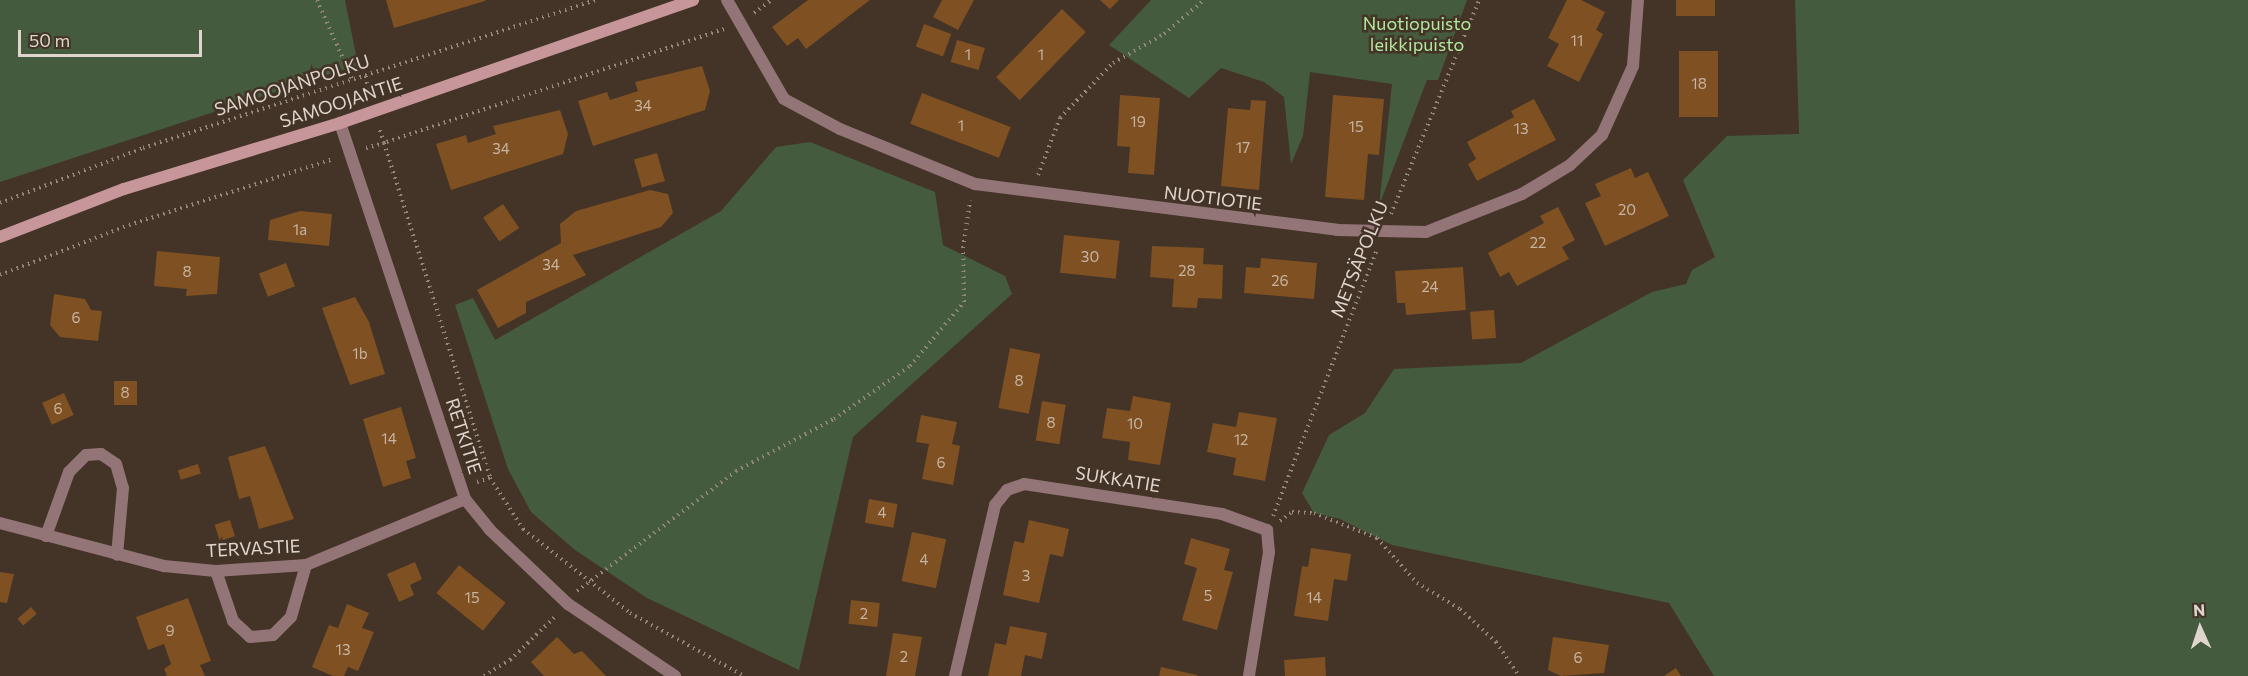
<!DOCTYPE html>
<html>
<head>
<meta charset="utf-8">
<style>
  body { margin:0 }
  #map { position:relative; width:2248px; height:676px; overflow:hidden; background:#433427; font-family:Commissioner,sans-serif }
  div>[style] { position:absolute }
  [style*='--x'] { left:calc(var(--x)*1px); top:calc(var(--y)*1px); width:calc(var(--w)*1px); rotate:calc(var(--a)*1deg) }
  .green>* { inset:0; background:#455b3d }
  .building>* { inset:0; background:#7e5022; transform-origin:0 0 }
  .path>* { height:4px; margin-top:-2px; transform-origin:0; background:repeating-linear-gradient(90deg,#94887d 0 1.5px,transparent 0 6px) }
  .street>* { height:12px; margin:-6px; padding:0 6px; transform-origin:6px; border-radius:6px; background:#937477 }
  .secondary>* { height:12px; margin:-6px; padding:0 6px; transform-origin:6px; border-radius:6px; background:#c6969b }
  span { translate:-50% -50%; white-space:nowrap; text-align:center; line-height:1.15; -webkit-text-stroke:5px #433427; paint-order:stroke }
  .number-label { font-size:15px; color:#c7b4a2 }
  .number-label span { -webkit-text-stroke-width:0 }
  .park-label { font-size:18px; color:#b1e89d }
  .street-label { font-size:18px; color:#dfd5cd }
  .north { position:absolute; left:2170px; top:598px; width:60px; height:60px; -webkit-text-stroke:4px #433427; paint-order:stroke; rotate:357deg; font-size:16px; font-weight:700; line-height:24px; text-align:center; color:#dfd5cd }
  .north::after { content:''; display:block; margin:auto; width:21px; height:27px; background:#dfd5cd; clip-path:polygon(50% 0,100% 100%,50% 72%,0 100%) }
  .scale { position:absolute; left:18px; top:30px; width:184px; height:27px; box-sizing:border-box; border:3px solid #dfd5cd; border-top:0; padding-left:8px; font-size:18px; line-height:21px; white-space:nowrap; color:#dfd5cd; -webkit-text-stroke:4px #433427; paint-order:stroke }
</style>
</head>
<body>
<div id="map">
  <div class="green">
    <i style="clip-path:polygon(0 0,345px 0,358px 65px,0 182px)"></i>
    <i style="clip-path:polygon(1151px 0,1467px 0,1438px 80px,1427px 80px,1379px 206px,1392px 84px,1310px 72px,1303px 136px,1291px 164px,1284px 97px,1264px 82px,1221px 68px,1189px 98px,1109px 45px)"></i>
    <i style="clip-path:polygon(1795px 0,2248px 0,2248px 676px,1714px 676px,1669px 603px,1392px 545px,1340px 519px,1314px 513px,1302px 493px,1329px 435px,1365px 413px,1394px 369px,1521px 363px,1652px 292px,1686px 284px,1692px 270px,1715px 257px,1683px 180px,1727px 136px,1799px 134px)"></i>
    <i style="clip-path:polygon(810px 142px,935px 192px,943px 245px,1005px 276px,1012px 294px,853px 437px,799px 670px,647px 598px,575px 550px,531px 512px,508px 469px,455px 305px,473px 298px,495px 340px,721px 211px,776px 147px)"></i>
  </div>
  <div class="building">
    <i style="clip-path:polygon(386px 0,485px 0,485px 1px,394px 28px)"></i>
    <i style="clip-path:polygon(808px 0,870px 0,806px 49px,798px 38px,787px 46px,772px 27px)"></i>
    <i style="clip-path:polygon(942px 0,974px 0,958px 30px,933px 17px)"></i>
    <i style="clip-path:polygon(1100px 0,1119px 0,1110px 9px)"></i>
    <i style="clip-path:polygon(1567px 0,1581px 0,1605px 12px,1596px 30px,1603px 34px,1579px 82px,1547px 66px,1559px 44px,1548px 38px)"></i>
    <i style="left:1676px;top:0;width:39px;height:16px"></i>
    <i style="left:1062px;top:9px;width:33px;height:95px;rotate:44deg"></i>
    <i style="left:924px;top:24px;width:29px;height:24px;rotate:20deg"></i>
    <i style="left:957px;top:40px;width:29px;height:23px;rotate:16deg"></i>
    <i style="left:1679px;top:51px;width:39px;height:66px"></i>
    <i style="clip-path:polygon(702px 66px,710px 91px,705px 110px,593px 146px,578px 101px,607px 92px,610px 100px,638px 91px,635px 82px)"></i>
    <i style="left:922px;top:93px;width:95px;height:33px;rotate:21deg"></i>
    <i style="clip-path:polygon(1120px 95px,1160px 98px,1154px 175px,1128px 173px,1130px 147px,1117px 146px)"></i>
    <i style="clip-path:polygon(1333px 95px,1384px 99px,1379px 155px,1368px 154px,1364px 200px,1325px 197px)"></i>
    <i style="clip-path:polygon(1534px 99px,1556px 140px,1477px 181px,1468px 164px,1476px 159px,1467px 142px,1514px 117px,1511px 111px)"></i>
    <i style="clip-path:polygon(1251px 100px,1266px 101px,1259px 190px,1221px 186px,1228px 108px,1250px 110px)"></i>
    <i style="clip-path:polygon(560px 110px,568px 134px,563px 154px,451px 190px,436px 144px,466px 135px,468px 143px,496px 134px,493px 126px)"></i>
    <i style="left:657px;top:153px;width:29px;height:24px;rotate:74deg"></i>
    <i style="clip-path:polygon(1631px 168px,1635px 178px,1648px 172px,1669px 216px,1605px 246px,1585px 203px,1601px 196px,1595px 184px)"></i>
    <i style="clip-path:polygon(650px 190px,668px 194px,673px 213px,661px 227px,573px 255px,586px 275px,526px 302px,526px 313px,498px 328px,477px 290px,561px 243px,560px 224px,576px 211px)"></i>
    <i style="left:503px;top:204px;width:29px;height:24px;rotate:56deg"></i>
    <i style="clip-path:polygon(1558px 207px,1575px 240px,1562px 247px,1569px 259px,1517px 286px,1509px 272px,1500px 277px,1488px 253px,1544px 223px,1540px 216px)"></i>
    <i style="clip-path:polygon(300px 211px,332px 214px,329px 246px,268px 240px,270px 220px)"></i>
    <i style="left:1064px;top:235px;width:56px;height:38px;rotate:6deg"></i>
    <i style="clip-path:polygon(1152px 246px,1204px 248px,1203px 264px,1223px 265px,1222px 299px,1198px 298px,1197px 308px,1172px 307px,1174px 279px,1150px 277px)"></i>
    <i style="clip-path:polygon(157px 251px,220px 257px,217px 294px,186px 296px,187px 289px,154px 286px)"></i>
    <i style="clip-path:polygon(1261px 258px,1317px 263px,1314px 299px,1244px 293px,1246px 267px,1260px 268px)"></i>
    <i style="left:286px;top:263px;width:25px;height:29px;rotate:69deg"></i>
    <i style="clip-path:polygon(1463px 267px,1466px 310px,1406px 315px,1405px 303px,1397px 303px,1395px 271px)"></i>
    <i style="clip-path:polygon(54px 294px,85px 299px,91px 310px,102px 311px,98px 341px,60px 337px,50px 325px)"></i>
    <i style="clip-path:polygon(355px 297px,369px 322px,385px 374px,350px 385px,322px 308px)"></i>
    <i style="left:1494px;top:310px;width:28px;height:24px;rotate:86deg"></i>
    <i style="left:1010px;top:348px;width:31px;height:61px;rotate:11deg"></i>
    <i style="left:114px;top:381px;width:23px;height:24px"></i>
    <i style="left:64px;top:393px;width:24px;height:24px;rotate:66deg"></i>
    <i style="clip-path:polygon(1133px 396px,1171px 403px,1160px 465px,1128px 460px,1130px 442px,1102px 438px,1107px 408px,1130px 411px)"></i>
    <i style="left:1042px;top:401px;width:24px;height:40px;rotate:9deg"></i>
    <i style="clip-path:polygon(401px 407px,416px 458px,406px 461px,411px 478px,383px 487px,363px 419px)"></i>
    <i style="clip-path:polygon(1239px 412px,1277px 418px,1265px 481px,1233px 475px,1236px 458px,1207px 452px,1213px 423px,1236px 427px)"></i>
    <i style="clip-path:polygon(921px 415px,957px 422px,952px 444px,960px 446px,953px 485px,922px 479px,929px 444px,916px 442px)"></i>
    <i style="clip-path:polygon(265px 446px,294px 519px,259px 529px,250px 496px,239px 499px,228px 457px)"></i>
    <i style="left:198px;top:464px;width:10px;height:21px;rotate:73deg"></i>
    <i style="left:869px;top:499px;width:29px;height:24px;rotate:10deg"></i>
    <i style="left:230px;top:520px;width:17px;height:16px;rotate:73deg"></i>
    <i style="clip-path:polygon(1029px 520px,1069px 529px,1063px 557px,1050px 554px,1039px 603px,1003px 595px,1014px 541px,1024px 543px)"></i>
    <i style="left:912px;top:532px;width:35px;height:50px;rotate:12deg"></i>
    <i style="clip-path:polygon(1191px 538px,1230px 549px,1224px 570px,1233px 572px,1217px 630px,1182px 620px,1197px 568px,1184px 564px)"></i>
    <i style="clip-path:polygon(1311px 548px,1351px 554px,1347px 581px,1334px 579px,1328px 621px,1294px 616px,1302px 566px,1308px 567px)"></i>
    <i style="clip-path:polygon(415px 562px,422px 579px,410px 585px,414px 595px,399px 602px,387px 574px)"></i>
    <i style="left:459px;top:565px;width:60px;height:36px;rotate:39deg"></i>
    <i style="clip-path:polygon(0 572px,14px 574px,7px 603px,0 602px)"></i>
    <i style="clip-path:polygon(188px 598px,211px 661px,200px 665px,205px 676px,167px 676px,164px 669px,171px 664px,164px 644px,148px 650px,136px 617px)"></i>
    <i style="left:851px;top:600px;width:29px;height:24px;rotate:6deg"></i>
    <i style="clip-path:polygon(347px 604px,369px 613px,362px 628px,374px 632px,358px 671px,348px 667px,344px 676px,333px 676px,312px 667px,329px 625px,338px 628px)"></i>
    <i style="left:31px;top:607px;width:9px;height:18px;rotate:49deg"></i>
    <i style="clip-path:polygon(1010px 626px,1047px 633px,1042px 659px,1025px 655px,1021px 676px,988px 676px,995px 643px,1006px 645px)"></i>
    <i style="clip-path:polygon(893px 633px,922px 637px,915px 676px,886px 676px)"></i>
    <i style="clip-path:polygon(557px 637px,574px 654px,582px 651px,606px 676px,544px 676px,531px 662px)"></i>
    <i style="clip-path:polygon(1553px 637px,1609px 645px,1604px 673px,1561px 676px,1548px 670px)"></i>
    <i style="clip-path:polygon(1325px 657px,1326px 676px,1285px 676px,1284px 660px)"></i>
    <i style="clip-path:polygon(1161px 667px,1197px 675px,1197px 676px,1159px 676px)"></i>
    <i style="clip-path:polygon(1676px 668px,1681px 676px,1664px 676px)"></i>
  </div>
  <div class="path">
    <i style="--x:317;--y:0;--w:86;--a:66.1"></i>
    <i style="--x:754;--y:13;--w:21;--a:-37"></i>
    <i style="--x:724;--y:29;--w:359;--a:161.5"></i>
    <i style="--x:384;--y:143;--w:351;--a:72.4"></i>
    <i style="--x:490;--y:478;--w:61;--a:57.1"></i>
    <i style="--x:523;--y:529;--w:136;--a:38.1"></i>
    <i style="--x:630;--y:613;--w:130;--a:28.9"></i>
    <i style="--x:366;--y:76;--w:19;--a:81"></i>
    <i style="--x:366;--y:148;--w:19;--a:-16"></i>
    <i style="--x:384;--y:143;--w:16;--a:-108"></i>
    <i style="--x:1038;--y:175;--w:61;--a:-68.9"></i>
    <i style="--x:1060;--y:118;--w:76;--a:-46.1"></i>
    <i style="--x:1113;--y:63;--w:59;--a:-29.6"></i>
    <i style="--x:1164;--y:34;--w:52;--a:-40.4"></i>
    <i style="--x:0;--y:203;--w:153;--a:-21"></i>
    <i style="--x:143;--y:148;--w:477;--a:-18.1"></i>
    <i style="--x:1391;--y:214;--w:231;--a:-67.6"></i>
    <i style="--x:0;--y:275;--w:138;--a:-21.2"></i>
    <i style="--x:129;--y:225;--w:214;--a:-17.9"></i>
    <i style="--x:477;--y:482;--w:14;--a:-17"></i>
    <i style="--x:1273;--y:516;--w:287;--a:-68.7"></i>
    <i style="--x:1280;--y:521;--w:15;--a:-37"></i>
    <i style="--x:1292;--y:512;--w:22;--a:3"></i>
    <i style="--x:1314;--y:513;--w:68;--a:21.6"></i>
    <i style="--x:1377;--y:538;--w:60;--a:48.4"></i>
    <i style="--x:1417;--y:583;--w:50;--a:31.2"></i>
    <i style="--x:1460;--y:609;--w:49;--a:42.5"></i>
    <i style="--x:1496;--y:642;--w:41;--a:55.9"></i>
    <i style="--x:577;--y:591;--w:199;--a:-37"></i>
    <i style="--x:736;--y:471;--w:111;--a:-28"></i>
    <i style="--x:834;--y:419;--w:93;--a:-34.9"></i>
    <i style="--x:910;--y:366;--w:84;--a:-49.8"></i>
    <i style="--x:964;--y:302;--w:54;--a:-91.1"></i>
    <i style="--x:963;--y:248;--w:48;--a:-81.5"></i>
    <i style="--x:484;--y:676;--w:31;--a:-32"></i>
    <i style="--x:510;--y:660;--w:65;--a:-43.8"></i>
  </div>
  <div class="street">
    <i style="--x:727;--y:0;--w:114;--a:60.1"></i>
    <i style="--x:784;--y:99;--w:64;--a:28.2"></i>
    <i style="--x:840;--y:129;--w:146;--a:22.2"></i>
    <i style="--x:975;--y:184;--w:365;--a:7.2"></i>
    <i style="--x:1337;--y:230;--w:89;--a:1.3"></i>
    <i style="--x:1426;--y:232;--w:103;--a:-21.6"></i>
    <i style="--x:1522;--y:194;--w:56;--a:-31.1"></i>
    <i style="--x:1570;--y:165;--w:44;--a:-43.2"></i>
    <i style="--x:1602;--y:135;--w:76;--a:-65.8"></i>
    <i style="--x:1633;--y:66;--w:66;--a:-85.7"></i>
    <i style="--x:340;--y:123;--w:396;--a:71.6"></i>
    <i style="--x:465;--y:499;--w:40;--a:51"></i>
    <i style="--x:490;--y:530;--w:108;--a:43.5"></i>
    <i style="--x:568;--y:604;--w:129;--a:33.9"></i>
    <i style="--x:0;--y:523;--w:170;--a:14.7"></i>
    <i style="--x:164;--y:566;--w:52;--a:5.5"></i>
    <i style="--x:216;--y:571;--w:90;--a:-3.8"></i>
    <i style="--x:306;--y:565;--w:172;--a:-22.5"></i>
    <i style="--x:46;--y:536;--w:68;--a:-70.2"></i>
    <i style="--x:69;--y:472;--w:24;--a:-45"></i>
    <i style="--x:86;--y:455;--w:15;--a:-4"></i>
    <i style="--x:101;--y:454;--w:18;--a:34"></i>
    <i style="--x:116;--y:464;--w:25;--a:74"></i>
    <i style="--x:123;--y:488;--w:67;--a:95.1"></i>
    <i style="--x:216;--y:571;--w:53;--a:71.2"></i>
    <i style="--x:233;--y:621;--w:23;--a:43"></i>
    <i style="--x:250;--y:637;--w:23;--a:-5"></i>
    <i style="--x:273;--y:635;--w:25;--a:-45"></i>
    <i style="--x:291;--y:617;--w:54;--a:-73.9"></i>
    <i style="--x:955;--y:676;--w:176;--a:-76.8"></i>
    <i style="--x:995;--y:505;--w:19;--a:-51"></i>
    <i style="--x:1007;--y:490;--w:18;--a:-19"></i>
    <i style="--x:1024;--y:484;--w:200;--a:8.6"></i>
    <i style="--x:1222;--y:514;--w:48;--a:19.6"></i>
    <i style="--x:1267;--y:530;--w:22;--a:85"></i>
    <i style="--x:1269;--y:552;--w:126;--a:99.2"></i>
  </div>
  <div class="secondary">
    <i style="--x:0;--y:237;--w:133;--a:-21.2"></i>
    <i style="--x:124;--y:189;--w:226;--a:-17"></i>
    <i style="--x:340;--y:123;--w:374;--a:-19.2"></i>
  </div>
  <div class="number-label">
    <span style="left:1577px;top:41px">11</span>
    <span style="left:968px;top:55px">1</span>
    <span style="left:1041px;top:55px">1</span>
    <span style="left:1699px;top:84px">18</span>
    <span style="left:643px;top:106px">34</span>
    <span style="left:1138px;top:122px">19</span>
    <span style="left:961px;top:126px">1</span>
    <span style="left:1356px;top:127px">15</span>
    <span style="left:1521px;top:129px">13</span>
    <span style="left:1243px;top:148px">17</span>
    <span style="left:501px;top:149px">34</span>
    <span style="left:1627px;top:210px">20</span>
    <span style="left:300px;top:230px">1a</span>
    <span style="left:1538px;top:243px">22</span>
    <span style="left:1090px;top:257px">30</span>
    <span style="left:551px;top:265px">34</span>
    <span style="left:1187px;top:271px">28</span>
    <span style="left:187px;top:272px">8</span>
    <span style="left:1280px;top:281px">26</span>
    <span style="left:1430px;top:287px">24</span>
    <span style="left:76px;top:318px">6</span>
    <span style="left:360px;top:354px">1b</span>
    <span style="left:1019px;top:381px">8</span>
    <span style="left:125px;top:393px">8</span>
    <span style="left:58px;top:409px">6</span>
    <span style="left:1051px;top:423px">8</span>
    <span style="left:1135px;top:424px">10</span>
    <span style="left:389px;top:439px">14</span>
    <span style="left:1241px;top:440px">12</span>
    <span style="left:941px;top:463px">6</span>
    <span style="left:882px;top:513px">4</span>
    <span style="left:924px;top:560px">4</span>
    <span style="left:1026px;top:576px">3</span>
    <span style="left:1208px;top:596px">5</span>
    <span style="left:472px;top:598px">15</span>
    <span style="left:1314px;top:598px">14</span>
    <span style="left:864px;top:614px">2</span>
    <span style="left:170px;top:631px">9</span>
    <span style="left:343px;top:650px">13</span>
    <span style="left:904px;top:657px">2</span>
    <span style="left:1578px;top:658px">6</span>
  </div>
  <div class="park-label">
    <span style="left:1417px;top:34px">Nuotiopuisto<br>leikkipuisto</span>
  </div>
  <div class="street-label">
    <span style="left:292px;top:85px;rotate:-18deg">SAMOOJANPOLKU</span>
    <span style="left:341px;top:102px;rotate:-18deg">SAMOOJANTIE</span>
    <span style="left:1213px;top:198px;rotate:7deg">NUOTIOTIE</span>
    <span style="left:1359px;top:259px;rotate:-68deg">METSÄPOLKU</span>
    <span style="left:464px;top:436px;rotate:72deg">RETKITIE</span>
    <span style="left:1118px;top:479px;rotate:9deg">SUKKATIE</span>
    <span style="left:253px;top:548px;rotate:-3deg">TERVASTIE</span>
  </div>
  <div class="north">N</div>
  <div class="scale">50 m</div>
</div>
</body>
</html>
